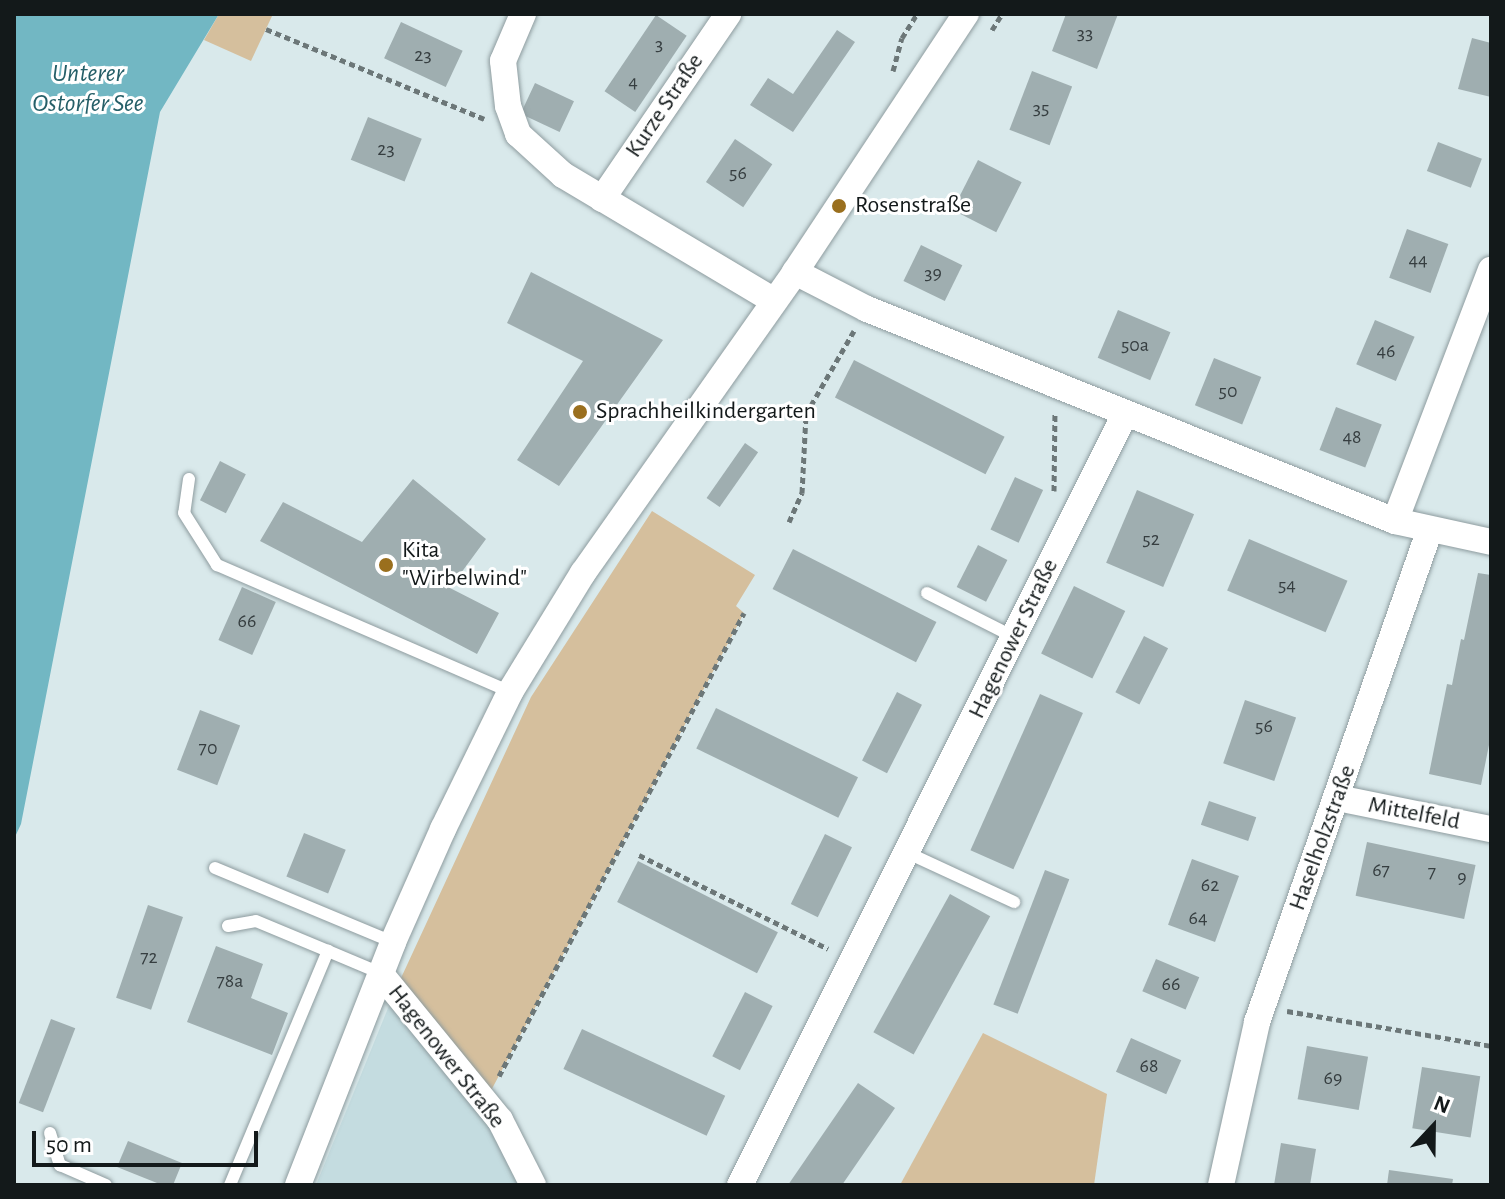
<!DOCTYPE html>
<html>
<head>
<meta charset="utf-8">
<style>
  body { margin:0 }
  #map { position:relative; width:1505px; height:1199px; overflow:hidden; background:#d9e9eb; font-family:"Alegreya Sans",sans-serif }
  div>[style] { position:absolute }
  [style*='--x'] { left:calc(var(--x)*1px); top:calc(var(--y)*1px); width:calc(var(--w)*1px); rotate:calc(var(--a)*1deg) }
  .built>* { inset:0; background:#c4dce0 }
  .green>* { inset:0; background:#d5bf9d }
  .water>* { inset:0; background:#72b7c3 }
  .building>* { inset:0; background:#9faeb0; transform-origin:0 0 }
  .path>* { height:5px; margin-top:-2.5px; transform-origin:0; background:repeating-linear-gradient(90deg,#6c7778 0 6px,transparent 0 10px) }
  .roads { filter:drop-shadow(0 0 2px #8e9c9f) drop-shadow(0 0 2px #8e9c9f) }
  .lane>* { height:12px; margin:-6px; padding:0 6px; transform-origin:6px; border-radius:6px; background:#fff }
  .street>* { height:26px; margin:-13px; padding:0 13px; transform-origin:13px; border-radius:13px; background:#fff }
  .dots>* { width:22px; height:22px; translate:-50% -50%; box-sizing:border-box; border:4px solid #fff; border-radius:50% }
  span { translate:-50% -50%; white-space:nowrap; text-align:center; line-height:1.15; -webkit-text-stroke:6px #fff; paint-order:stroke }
  .number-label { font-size:20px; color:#363e40 }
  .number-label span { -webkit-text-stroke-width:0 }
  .street-label { font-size:24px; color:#13191a }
  .poi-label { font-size:24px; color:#13191a }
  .left { translate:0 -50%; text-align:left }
  .water-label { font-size:26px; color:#255f68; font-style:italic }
  .frame { position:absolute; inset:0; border:16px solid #13191a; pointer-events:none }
  .north { position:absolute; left:1393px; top:1087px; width:80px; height:80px; -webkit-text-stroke:6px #fff; paint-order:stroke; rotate:22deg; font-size:22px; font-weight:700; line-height:32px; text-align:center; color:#13191a }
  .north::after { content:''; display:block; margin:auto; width:28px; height:36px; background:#13191a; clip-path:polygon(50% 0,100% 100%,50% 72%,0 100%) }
  .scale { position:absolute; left:32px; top:1131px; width:226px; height:36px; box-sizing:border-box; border:4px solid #13191a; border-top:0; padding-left:10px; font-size:24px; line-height:28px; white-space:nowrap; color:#13191a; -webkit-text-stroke:6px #fff; paint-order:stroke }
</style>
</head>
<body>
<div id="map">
  <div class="built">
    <i style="clip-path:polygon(395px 991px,532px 1185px,316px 1185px)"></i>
  </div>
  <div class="green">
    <i style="clip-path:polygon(219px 14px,273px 14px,251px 61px,204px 40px)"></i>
    <i style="clip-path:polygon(652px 511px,755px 575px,736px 606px,744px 613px,485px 1102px,395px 991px,531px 697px)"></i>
    <i style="clip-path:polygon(983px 1033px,1107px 1094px,1094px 1185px,900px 1185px)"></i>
  </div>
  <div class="water">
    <i style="clip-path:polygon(14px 14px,219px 14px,160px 112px,21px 824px,14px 839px)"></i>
  </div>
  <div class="building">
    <i style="clip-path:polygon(1066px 14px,1118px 14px,1097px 69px,1052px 51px)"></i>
    <i style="left:656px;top:15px;width:37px;height:92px;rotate:34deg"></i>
    <i style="left:401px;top:22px;width:68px;height:40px;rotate:25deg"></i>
    <i style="clip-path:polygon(837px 30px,855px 42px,793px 132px,750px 105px,768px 78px,793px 94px)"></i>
    <i style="clip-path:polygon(1472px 38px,1491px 43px,1491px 97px,1458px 89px)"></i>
    <i style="left:1032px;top:71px;width:43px;height:63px;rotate:21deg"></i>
    <i style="left:535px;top:83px;width:43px;height:34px;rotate:25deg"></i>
    <i style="left:368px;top:117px;width:58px;height:46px;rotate:22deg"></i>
    <i style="left:735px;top:139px;width:45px;height:52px;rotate:34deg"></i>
    <i style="left:1438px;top:142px;width:47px;height:31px;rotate:21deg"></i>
    <i style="left:978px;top:160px;width:49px;height:56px;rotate:27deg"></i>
    <i style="left:1407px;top:229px;width:44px;height:52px;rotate:20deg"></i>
    <i style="left:921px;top:245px;width:46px;height:40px;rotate:26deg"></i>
    <i style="clip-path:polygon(531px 272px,663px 340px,559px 486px,517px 460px,583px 361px,507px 323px)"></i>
    <i style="left:1118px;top:310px;width:57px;height:52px;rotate:23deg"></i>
    <i style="left:1375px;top:320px;width:43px;height:48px;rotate:23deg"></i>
    <i style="left:1214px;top:358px;width:51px;height:51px;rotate:22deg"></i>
    <i style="left:854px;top:360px;width:169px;height:42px;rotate:27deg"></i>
    <i style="left:1336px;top:407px;width:49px;height:46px;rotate:21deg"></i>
    <i style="left:745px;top:443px;width:16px;height:67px;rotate:35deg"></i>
    <i style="left:220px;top:461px;width:29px;height:44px;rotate:27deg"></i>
    <i style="left:1015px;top:477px;width:31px;height:58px;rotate:25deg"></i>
    <i style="clip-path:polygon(413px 479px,486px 539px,450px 588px,499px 613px,477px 654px,260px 541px,283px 502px,362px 542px)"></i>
    <i style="left:1137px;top:490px;width:62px;height:79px;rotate:23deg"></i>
    <i style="left:1249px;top:539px;width:107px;height:56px;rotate:23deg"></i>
    <i style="left:978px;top:545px;width:33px;height:47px;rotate:27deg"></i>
    <i style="left:793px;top:549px;width:161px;height:45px;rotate:27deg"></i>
    <i style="clip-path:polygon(1478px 573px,1491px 575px,1491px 735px,1481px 785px,1429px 774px,1447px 684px,1452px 685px,1461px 639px,1464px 640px)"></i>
    <i style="left:1074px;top:586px;width:57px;height:75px;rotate:26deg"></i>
    <i style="left:242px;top:587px;width:37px;height:58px;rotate:24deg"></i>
    <i style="left:1144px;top:636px;width:27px;height:63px;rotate:27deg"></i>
    <i style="left:897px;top:692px;width:28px;height:77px;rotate:27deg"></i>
    <i style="left:1040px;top:694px;width:47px;height:171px;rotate:24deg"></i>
    <i style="left:1245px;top:700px;width:54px;height:67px;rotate:19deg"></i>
    <i style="left:716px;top:708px;width:158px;height:45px;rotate:26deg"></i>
    <i style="left:200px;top:710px;width:43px;height:64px;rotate:21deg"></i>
    <i style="left:1209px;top:801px;width:50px;height:25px;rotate:19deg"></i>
    <i style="left:304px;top:833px;width:45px;height:47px;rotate:22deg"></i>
    <i style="left:825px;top:834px;width:30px;height:78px;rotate:26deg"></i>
    <i style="left:1367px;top:842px;width:111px;height:55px;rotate:12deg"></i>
    <i style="left:1192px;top:859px;width:50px;height:70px;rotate:20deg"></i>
    <i style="left:638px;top:861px;width:157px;height:46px;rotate:27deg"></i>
    <i style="left:1045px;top:870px;width:26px;height:144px;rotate:21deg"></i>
    <i style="left:950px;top:894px;width:46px;height:158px;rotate:29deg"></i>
    <i style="left:148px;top:905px;width:37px;height:98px;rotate:19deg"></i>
    <i style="clip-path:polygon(216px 946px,263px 964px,251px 998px,288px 1013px,272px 1055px,187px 1022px)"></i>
    <i style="left:1156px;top:959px;width:47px;height:35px;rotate:23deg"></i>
    <i style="left:745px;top:992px;width:31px;height:72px;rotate:27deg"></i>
    <i style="left:51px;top:1019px;width:26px;height:90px;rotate:21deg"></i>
    <i style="left:582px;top:1029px;width:158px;height:44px;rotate:25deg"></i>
    <i style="left:1131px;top:1038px;width:55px;height:37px;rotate:24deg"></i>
    <i style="left:1307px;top:1046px;width:62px;height:54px;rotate:10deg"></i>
    <i style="left:1422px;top:1067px;width:59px;height:62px;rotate:9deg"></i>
    <i style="clip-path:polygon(858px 1083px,895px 1108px,842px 1185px,788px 1185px)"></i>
    <i style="clip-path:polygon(128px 1141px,182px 1163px,173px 1185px,162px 1185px,117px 1167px)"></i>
    <i style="clip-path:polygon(1281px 1143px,1316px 1149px,1310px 1185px,1274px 1185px)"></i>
    <i style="clip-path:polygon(1389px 1170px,1453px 1179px,1452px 1185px,1387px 1185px)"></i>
  </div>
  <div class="path">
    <i style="--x:266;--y:29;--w:236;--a:22.4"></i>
    <i style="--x:992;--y:30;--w:19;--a:-58"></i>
    <i style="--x:893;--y:71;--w:34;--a:-75"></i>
    <i style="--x:902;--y:38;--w:28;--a:-58"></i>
    <i style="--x:1054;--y:491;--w:78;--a:-89.3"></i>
    <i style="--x:789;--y:522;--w:32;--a:-66"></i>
    <i style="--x:802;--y:493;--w:79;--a:-87.1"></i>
    <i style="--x:806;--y:414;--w:96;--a:-60"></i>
    <i style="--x:639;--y:855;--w:211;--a:26.4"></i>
    <i style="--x:1287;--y:1011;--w:207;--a:9.7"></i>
    <i style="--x:499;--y:1076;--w:524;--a:-62.11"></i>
  </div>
  <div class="roads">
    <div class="lane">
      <i style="--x:189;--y:479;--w:34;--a:98"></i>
      <i style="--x:184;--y:513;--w:62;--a:57.6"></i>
      <i style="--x:217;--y:565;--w:319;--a:23.4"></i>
      <i style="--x:927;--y:593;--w:100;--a:26.8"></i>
      <i style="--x:908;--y:853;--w:117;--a:24.8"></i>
      <i style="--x:215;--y:868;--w:193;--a:22.6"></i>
      <i style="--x:228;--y:926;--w:28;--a:-10"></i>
      <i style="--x:256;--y:921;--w:78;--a:22.6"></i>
      <i style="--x:50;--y:1133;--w:34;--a:73"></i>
      <i style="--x:60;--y:1165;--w:50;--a:23.5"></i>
      <i style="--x:230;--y:1185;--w:254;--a:-67.3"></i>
      <i style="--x:328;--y:951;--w:56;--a:22.9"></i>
    </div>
    <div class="street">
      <i style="--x:523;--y:14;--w:51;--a:113.1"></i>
      <i style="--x:503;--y:61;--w:45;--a:83.7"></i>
      <i style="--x:508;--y:106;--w:30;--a:70"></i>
      <i style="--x:518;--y:134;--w:61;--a:42.3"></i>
      <i style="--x:563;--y:175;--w:246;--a:30.8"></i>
      <i style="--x:602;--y:199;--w:224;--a:-55.7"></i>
      <i style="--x:795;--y:272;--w:81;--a:27.2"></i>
      <i style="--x:867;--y:309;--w:569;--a:21.88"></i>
      <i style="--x:1395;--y:521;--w:98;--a:12.3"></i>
      <i style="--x:1395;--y:521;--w:269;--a:-69.1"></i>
      <i style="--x:1338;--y:798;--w:156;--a:11.5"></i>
      <i style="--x:380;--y:973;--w:190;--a:50.8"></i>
      <i style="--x:500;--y:1120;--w:73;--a:63.1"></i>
      <i style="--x:298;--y:1185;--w:261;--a:-68.6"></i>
      <i style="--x:393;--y:942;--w:124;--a:-66.1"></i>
      <i style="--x:443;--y:829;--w:153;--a:-63.9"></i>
      <i style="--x:510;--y:692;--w:140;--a:-58.5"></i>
      <i style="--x:583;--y:573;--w:368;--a:-54.8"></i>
      <i style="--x:795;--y:272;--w:310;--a:-56.5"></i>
      <i style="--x:740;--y:1185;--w:862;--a:-63.46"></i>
      <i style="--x:1221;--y:1185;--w:167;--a:-77.5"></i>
      <i style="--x:1257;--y:1022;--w:522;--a:-70.66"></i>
    </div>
  </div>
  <div class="dots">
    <i style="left:839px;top:206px;background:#9a6f1e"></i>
    <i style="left:580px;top:412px;background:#9a6f1e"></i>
    <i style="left:386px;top:565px;background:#9a6f1e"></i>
  </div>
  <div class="number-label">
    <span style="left:1085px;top:33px">33</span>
    <span style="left:659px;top:44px">3</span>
    <span style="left:423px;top:55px">23</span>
    <span style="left:633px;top:82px">4</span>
    <span style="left:1041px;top:108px">35</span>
    <span style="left:386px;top:149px">23</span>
    <span style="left:738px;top:173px">56</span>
    <span style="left:1418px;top:260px">44</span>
    <span style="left:933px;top:273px">39</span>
    <span style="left:1135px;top:345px">50a</span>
    <span style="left:1386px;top:351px">46</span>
    <span style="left:1228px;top:391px">50</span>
    <span style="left:1352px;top:437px">48</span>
    <span style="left:1151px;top:539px">52</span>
    <span style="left:1287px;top:585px">54</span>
    <span style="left:247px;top:621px">66</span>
    <span style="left:1264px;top:726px">56</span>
    <span style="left:208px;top:748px">70</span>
    <span style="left:1381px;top:870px">67</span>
    <span style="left:1432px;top:872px">7</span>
    <span style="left:1462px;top:877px">9</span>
    <span style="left:1210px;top:885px">62</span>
    <span style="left:1198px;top:918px">64</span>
    <span style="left:149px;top:957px">72</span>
    <span style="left:230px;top:981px">78a</span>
    <span style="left:1171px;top:984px">66</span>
    <span style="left:1149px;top:1066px">68</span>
    <span style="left:1333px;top:1078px">69</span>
  </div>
  <div class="street-label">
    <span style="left:665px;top:106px;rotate:-56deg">Kurze Straße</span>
    <span style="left:1014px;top:639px;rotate:-64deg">Hagenower Straße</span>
    <span style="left:1414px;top:814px;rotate:11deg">Mittelfeld</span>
    <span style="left:1323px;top:838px;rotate:-70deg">Haselholzstraße</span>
    <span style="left:446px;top:1057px;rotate:52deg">Hagenower Straße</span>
  </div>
  <div class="poi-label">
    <span class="left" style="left:855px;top:206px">Rosenstraße</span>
    <span class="left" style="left:596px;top:412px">Sprachheilkindergarten</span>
    <span class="left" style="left:402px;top:565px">Kita<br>"Wirbelwind"</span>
  </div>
  <div class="water-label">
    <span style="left:88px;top:89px">Unterer<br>Ostorfer See</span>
  </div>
  <div class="frame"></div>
  <div class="north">N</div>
  <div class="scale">50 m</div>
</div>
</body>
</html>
